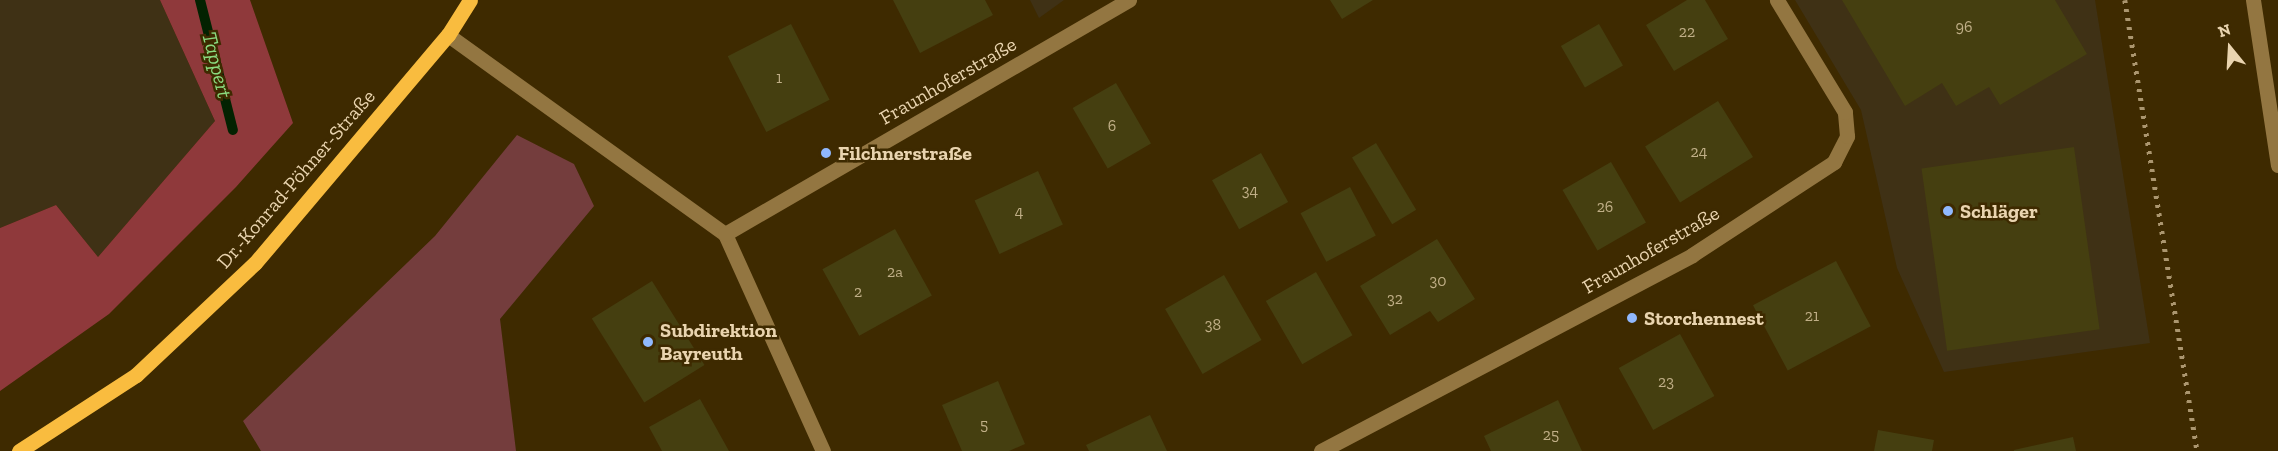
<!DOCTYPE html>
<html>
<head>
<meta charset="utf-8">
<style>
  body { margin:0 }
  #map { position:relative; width:2278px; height:451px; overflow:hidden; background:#3e2a00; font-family:"Zilla Slab",serif }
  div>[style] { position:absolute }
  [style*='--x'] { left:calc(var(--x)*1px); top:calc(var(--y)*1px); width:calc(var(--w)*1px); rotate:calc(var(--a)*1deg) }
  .built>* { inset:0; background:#3f3115 }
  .green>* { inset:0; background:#743d3d }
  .forest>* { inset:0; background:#8f393b }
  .stream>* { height:10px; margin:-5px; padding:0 5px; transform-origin:5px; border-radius:5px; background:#032201 }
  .building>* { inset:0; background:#453f10; transform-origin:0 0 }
  .minor>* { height:15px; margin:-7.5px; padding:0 7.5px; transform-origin:7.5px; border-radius:7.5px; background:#937641 }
  .major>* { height:15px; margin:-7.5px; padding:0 7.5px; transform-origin:7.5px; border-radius:7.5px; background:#f9bc3f }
  .rail>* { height:4.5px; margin-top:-2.25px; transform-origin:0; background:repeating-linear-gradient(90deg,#ab966f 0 3px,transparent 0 9px) }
  .dots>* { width:16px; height:16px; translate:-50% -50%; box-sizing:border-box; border:3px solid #3e2a00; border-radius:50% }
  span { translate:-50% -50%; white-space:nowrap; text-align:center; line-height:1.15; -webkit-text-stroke:5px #3e2a00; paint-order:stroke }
  .number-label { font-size:16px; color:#c0af87 }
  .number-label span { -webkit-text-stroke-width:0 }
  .street-label { font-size:20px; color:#e9d4af }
  .poi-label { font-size:20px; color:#e9d4af; font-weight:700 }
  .left { translate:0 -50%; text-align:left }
  .water-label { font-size:21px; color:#8ada7e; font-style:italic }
  .north { position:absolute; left:2200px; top:18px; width:60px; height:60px; -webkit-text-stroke:4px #3e2a00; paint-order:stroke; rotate:342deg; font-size:16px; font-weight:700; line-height:24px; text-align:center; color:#e9d4af }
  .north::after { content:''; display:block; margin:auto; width:21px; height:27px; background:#e9d4af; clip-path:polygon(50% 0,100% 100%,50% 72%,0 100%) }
</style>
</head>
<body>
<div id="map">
  <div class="built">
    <i style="clip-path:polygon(0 0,160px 0,215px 121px,98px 257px,56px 205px,0 228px)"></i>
    <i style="clip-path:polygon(1030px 0,1064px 0,1039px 18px)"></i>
    <i style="clip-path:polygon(1795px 0,2095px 0,2150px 343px,1944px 372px,1897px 268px,1861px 110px)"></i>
  </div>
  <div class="green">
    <i style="clip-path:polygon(517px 135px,574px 164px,594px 206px,500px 319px,516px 451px,261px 451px,243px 421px,435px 236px)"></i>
  </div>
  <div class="forest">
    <i style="clip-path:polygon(160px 0,250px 0,293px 123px,236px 187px,109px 314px,0 391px,0 228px,56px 205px,98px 257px,215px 121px)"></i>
  </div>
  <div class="stream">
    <i style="--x:200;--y:0;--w:134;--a:75.8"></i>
  </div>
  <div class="building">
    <i style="clip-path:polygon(893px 0,985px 0,993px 15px,920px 53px)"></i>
    <i style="clip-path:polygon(1330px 0,1373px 0,1342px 19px)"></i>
    <i style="clip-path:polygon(1687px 0,1705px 0,1728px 39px,1674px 71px,1646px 25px)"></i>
    <i style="clip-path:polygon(1842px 0,2055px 0,2087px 54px,2000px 105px,1989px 87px,1956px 106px,1942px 83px,1905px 106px)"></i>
    <i style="left:791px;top:24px;width:85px;height:71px;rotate:63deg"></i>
    <i style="left:1599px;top:24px;width:48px;height:44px;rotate:60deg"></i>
    <i style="left:1116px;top:83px;width:70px;height:50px;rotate:60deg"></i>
    <i style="left:1718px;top:101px;width:66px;height:86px;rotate:58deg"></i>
    <i style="left:1376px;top:143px;width:78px;height:28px;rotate:59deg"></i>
    <i style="left:2074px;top:147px;width:184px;height:154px;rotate:82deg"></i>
    <i style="left:1261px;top:153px;width:56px;height:56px;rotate:61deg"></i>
    <i style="left:1611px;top:162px;width:70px;height:56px;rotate:60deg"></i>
    <i style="left:1038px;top:171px;width:59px;height:70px;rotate:65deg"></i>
    <i style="left:1350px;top:187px;width:55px;height:56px;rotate:62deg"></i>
    <i style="left:895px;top:229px;width:76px;height:83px;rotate:61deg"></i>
    <i style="clip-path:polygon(1437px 239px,1475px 299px,1438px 322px,1430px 311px,1390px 335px,1360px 286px)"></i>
    <i style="left:1836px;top:261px;width:74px;height:94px;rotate:62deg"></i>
    <i style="left:1316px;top:272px;width:73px;height:58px;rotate:60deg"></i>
    <i style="left:1224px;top:275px;width:75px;height:68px;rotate:60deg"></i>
    <i style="left:652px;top:281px;width:99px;height:71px;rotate:58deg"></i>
    <i style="left:1680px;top:334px;width:71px;height:70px;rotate:61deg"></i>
    <i style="clip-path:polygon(998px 381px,1025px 444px,1009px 451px,962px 451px,942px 405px)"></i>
    <i style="clip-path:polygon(700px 399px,729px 451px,662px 451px,649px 427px)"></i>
    <i style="clip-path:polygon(1558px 400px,1582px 451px,1491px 451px,1484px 436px)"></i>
    <i style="clip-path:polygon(1150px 415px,1167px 451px,1089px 451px,1086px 445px)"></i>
    <i style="clip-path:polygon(1878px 430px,1934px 440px,1932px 451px,1874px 451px)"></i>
    <i style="clip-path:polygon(2073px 437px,2076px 451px,2014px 451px,2014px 450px)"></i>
  </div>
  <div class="minor">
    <i style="--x:2253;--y:0;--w:167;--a:81.4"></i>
    <i style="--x:448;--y:35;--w:341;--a:35.7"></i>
    <i style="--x:725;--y:234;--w:238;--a:65.7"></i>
    <i style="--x:725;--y:234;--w:467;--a:-30.1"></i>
    <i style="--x:1321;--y:451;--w:420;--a:-27.8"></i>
    <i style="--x:1692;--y:255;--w:170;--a:-33.2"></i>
    <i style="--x:1834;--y:162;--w:29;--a:-63"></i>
    <i style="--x:1847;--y:136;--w:24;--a:-95"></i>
    <i style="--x:1845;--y:112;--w:131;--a:-121.3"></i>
  </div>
  <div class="major">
    <i style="--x:19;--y:451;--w:140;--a:-33"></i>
    <i style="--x:136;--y:375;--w:163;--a:-43.3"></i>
    <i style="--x:255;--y:263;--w:299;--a:-49.8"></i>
    <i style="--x:448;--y:35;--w:41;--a:-57.8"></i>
  </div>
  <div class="rail">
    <i style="--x:2125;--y:0;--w:457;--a:80.9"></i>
  </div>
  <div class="dots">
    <i style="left:826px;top:153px;background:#90b8fd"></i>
    <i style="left:1948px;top:211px;background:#90b8fd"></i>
    <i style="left:1632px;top:318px;background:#90b8fd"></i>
    <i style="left:648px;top:342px;background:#90b8fd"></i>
  </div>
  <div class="number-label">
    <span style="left:1964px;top:27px">96</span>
    <span style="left:1687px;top:32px">22</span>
    <span style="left:779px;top:78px">1</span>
    <span style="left:1112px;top:126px">6</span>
    <span style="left:1699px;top:152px">24</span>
    <span style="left:1250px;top:191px">34</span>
    <span style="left:1605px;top:207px">26</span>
    <span style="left:1019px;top:212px">4</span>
    <span style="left:895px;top:272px">2a</span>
    <span style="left:1438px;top:281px">30</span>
    <span style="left:858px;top:292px">2</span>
    <span style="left:1395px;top:299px">32</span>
    <span style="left:1812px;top:316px">21</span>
    <span style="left:1213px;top:325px">38</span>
    <span style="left:1666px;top:382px">23</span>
    <span style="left:984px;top:425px">5</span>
    <span style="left:1551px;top:435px">25</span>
  </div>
  <div class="street-label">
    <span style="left:948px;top:81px;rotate:-30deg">Fraunhoferstraße</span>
    <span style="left:296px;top:179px;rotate:-49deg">Dr.-Konrad-Pöhner-Straße</span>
    <span style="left:1651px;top:250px;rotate:-30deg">Fraunhoferstraße</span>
  </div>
  <div class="poi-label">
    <span class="left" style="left:838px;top:153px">Filchnerstraße</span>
    <span class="left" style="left:1960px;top:211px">Schläger</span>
    <span class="left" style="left:1644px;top:318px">Storchennest</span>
    <span class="left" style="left:660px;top:342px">Subdirektion<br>Bayreuth</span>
  </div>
  <div class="water-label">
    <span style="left:217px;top:65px;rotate:76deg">Tappert</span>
  </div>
  <div class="north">N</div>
</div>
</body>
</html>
